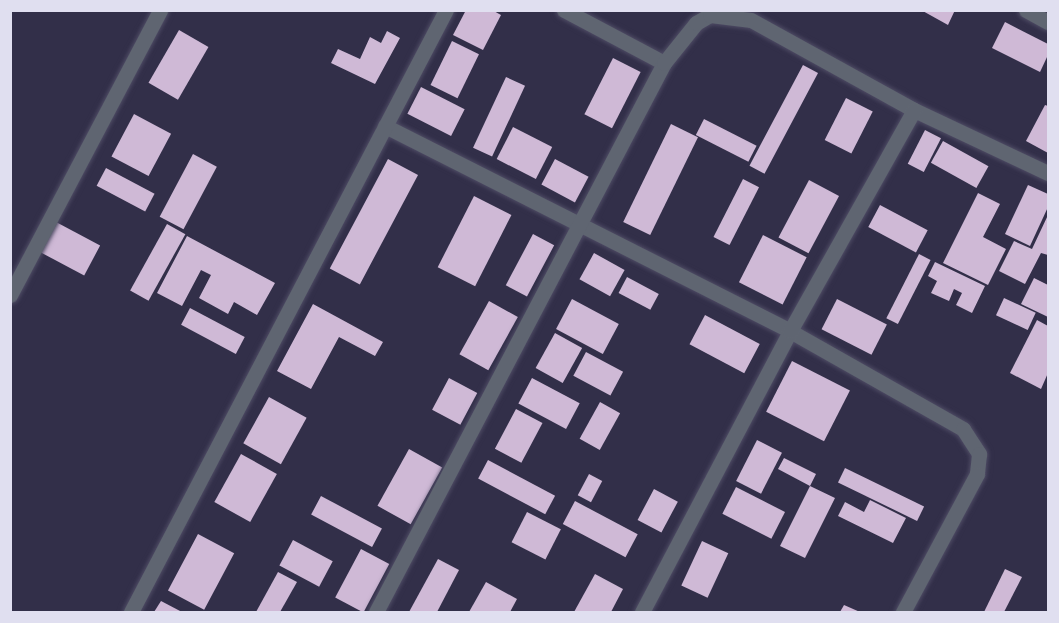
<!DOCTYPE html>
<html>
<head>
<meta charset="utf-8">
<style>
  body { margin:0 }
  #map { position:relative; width:1059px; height:623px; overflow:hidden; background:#322f49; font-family:"Fira Sans",sans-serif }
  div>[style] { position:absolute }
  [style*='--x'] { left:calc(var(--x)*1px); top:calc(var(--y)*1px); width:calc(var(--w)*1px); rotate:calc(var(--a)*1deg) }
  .building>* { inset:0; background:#cfb9d6; transform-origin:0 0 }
  .roads { filter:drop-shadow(0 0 2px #4e4b64) drop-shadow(0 0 2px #4e4b64) }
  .minor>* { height:15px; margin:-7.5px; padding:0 7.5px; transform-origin:7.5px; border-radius:7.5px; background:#5f6571 }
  span { translate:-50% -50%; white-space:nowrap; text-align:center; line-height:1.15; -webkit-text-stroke:6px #29253e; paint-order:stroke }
  .frame { position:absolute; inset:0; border:12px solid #e0dff0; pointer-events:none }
</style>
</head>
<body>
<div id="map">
  <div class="building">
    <i style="clip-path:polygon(466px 10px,492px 10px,501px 15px,483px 50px,453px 35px)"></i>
    <i style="clip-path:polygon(921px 10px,955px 10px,948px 25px)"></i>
    <i style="clip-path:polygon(1005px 22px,1048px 44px,1048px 55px,1040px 72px,992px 48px)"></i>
    <i style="left:179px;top:30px;width:34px;height:61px;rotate:30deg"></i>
    <i style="clip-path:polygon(387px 31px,400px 38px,375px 84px,331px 63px,338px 49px,360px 59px,370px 37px,381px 43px)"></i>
    <i style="left:452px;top:41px;width:30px;height:49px;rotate:26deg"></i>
    <i style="left:613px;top:58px;width:31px;height:63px;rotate:27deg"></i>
    <i style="left:803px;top:65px;width:17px;height:114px;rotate:28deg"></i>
    <i style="left:506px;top:77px;width:21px;height:78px;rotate:25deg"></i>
    <i style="left:421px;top:87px;width:49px;height:30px;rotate:27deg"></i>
    <i style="left:846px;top:98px;width:30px;height:47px;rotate:27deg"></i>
    <i style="clip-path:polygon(1045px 105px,1048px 106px,1048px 153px,1026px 141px)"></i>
    <i style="left:134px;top:114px;width:42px;height:48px;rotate:28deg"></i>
    <i style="left:704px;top:119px;width:59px;height:18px;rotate:27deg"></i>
    <i style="left:671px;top:124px;width:30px;height:109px;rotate:26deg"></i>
    <i style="left:513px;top:127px;width:44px;height:36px;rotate:27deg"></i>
    <i style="left:925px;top:130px;width:18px;height:38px;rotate:27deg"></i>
    <i style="left:943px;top:141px;width:52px;height:25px;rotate:29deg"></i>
    <i style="left:193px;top:154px;width:27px;height:71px;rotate:28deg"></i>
    <i style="left:388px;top:159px;width:34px;height:124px;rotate:28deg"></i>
    <i style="left:555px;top:159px;width:38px;height:29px;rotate:28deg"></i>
    <i style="left:106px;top:168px;width:55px;height:20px;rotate:28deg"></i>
    <i style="left:743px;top:179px;width:18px;height:65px;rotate:27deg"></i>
    <i style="left:809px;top:180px;width:34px;height:65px;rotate:28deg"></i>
    <i style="clip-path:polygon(1028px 185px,1048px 194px,1048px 207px,1030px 246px,1005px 234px)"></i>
    <i style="clip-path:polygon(978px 193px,1000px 204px,983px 237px,1006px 249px,988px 285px,943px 263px)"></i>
    <i style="left:474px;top:196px;width:42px;height:80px;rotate:27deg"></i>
    <i style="left:880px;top:205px;width:54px;height:25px;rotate:28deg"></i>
    <i style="clip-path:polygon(1048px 215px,1048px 255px,1041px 253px,1025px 284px,999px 271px,1014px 241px,1032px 249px)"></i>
    <i style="left:56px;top:222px;width:50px;height:34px;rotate:28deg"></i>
    <i style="left:167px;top:224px;width:21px;height:76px;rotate:29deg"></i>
    <i style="left:533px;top:234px;width:24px;height:58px;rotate:28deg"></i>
    <i style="left:763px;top:235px;width:49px;height:53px;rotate:27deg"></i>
    <i style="clip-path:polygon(187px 236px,275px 283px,257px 315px,234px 302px,228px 314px,199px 298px,211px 275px,201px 270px,182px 306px,157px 293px)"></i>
    <i style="left:594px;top:253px;width:35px;height:30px;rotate:29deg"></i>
    <i style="left:919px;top:254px;width:13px;height:72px;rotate:27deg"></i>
    <i style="clip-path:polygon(935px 262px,985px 286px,972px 313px,956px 305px,962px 293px,954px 289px,949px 301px,931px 293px,937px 281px,928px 276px)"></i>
    <i style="left:627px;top:277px;width:36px;height:18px;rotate:28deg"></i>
    <i style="clip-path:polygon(1034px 278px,1048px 285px,1048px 317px,1021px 304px)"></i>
    <i style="left:1004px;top:298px;width:35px;height:19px;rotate:25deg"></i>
    <i style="left:572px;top:299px;width:53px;height:34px;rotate:28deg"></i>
    <i style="left:837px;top:299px;width:56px;height:34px;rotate:27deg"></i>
    <i style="left:489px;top:301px;width:33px;height:61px;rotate:29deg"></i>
    <i style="clip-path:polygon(313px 304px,383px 342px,375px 356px,339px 337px,311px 389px,277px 371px)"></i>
    <i style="left:190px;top:308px;width:62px;height:19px;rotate:28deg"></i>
    <i style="left:705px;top:315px;width:62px;height:33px;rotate:28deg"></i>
    <i style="clip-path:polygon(1037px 320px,1048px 326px,1048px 373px,1041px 389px,1010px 373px)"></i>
    <i style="left:555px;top:333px;width:31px;height:40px;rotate:29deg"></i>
    <i style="left:586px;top:352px;width:42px;height:27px;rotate:28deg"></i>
    <i style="left:792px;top:361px;width:65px;height:57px;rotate:27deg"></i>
    <i style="left:449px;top:378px;width:32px;height:36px;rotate:28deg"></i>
    <i style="left:532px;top:378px;width:54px;height:29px;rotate:28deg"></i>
    <i style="left:269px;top:397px;width:43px;height:53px;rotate:29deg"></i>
    <i style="left:600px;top:402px;width:23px;height:42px;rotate:29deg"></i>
    <i style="left:516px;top:409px;width:30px;height:45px;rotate:28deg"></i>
    <i style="left:757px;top:440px;width:28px;height:46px;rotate:27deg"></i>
    <i style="left:409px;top:449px;width:38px;height:65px;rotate:29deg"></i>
    <i style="left:241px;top:454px;width:41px;height:55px;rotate:29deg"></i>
    <i style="clip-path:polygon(784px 458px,816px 474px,810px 486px,835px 498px,805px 558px,780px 546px,810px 486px,778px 469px)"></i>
    <i style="left:488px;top:460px;width:76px;height:21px;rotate:28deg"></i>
    <i style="left:845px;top:468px;width:88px;height:16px;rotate:26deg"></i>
    <i style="left:589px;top:474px;width:15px;height:24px;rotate:28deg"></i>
    <i style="left:736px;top:487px;width:55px;height:30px;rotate:27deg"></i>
    <i style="left:654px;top:489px;width:27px;height:35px;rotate:28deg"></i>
    <i style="left:321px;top:496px;width:69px;height:21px;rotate:28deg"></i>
    <i style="clip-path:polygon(870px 500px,906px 518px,893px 543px,838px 516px,845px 502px,864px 512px)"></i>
    <i style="left:575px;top:501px;width:71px;height:26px;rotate:28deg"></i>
    <i style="left:527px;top:512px;width:38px;height:34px;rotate:27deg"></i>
    <i style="left:198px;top:534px;width:41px;height:64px;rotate:28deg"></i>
    <i style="left:293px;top:540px;width:45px;height:29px;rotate:28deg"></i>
    <i style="left:702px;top:541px;width:29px;height:49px;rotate:25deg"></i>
    <i style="left:361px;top:549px;width:32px;height:55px;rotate:28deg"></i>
    <i style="clip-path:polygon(438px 559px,459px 570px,437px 612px,409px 612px)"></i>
    <i style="clip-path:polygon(1005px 569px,1022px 577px,1004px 612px,984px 612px)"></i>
    <i style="clip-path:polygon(278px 572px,297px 582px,280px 612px,256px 612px)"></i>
    <i style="clip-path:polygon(595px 574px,623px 589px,611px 612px,574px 612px)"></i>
    <i style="clip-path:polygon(486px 582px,517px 599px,510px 612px,469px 612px)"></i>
    <i style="clip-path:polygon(161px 601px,182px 612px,154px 612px)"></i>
    <i style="clip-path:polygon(844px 605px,860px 612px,840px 612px)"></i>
  </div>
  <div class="roads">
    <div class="minor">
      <i style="--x:564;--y:10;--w:113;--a:27.9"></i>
      <i style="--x:1026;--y:10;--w:25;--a:29"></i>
      <i style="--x:385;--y:126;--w:454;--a:26.8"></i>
      <i style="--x:790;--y:331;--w:199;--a:29.5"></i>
      <i style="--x:963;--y:429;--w:30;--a:57"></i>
      <i style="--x:979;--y:454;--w:20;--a:96"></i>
      <i style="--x:977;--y:474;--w:157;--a:118.2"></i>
      <i style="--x:10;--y:295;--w:322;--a:-62.2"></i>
      <i style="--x:131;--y:612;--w:679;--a:-62.38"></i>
      <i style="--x:376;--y:612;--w:620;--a:-62.32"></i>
      <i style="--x:664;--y:63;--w:51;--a:-51.3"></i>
      <i style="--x:696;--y:23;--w:16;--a:-30"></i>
      <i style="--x:710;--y:15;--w:41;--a:7"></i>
      <i style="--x:751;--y:20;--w:186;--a:28.9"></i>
      <i style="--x:914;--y:110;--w:148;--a:25.2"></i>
      <i style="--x:642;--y:612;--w:318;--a:-62.2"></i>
      <i style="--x:790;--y:331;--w:253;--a:-60.7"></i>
    </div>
  </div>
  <div class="frame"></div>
</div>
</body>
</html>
